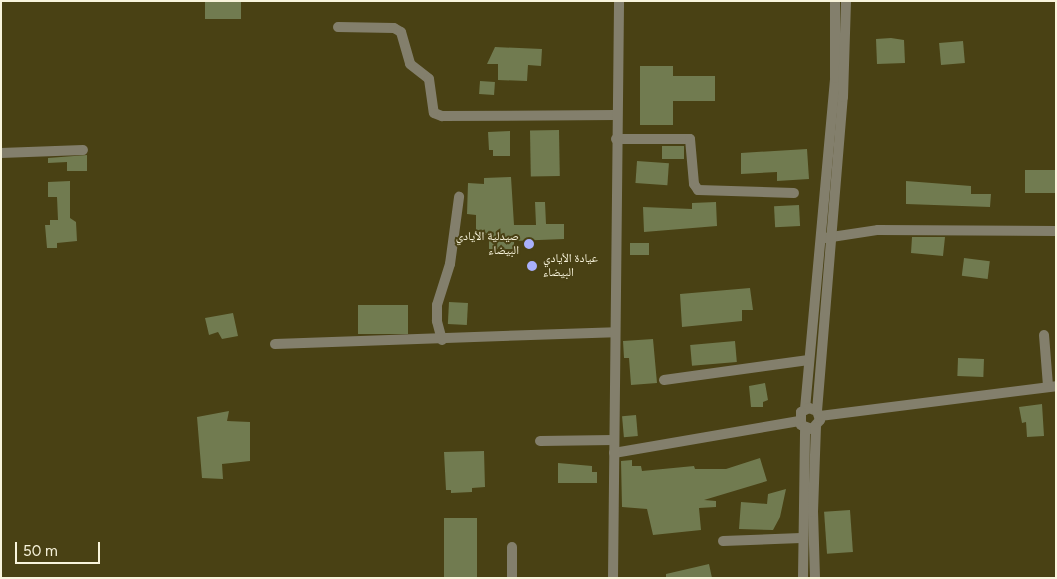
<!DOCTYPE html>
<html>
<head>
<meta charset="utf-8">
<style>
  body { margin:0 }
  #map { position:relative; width:1057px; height:579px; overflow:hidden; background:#494114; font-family:Figtree,"Noto Naskh Arabic",sans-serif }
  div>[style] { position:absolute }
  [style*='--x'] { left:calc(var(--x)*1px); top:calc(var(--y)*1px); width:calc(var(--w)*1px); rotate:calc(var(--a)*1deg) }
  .building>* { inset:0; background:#717b50; transform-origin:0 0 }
  .minor>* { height:10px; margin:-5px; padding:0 5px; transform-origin:5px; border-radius:5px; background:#837f6c }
  .dots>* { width:14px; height:14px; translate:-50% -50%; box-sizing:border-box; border:2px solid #494114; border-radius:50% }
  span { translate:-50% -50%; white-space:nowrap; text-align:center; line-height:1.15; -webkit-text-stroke:4px #494114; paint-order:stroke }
  .poi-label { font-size:12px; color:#f8f4dc }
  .right { translate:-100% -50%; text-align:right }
  .left { translate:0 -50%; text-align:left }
  .frame { position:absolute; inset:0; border:2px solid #f8f4dc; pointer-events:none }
  .scale { position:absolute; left:15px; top:542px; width:85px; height:22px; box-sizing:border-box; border:2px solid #f8f4dc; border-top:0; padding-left:6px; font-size:15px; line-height:18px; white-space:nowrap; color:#f8f4dc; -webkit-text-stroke:4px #494114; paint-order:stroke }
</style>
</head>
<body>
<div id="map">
  <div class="building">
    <i style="left:205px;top:1px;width:36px;height:18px"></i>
    <i style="clip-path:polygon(891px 38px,904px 40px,905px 63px,877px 64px,876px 39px)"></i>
    <i style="left:963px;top:41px;width:22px;height:24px;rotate:85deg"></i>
    <i style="clip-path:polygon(495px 47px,542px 49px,541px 66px,528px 65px,527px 81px,498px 80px,498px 64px,487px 64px)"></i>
    <i style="clip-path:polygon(640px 66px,673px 66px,673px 76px,715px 76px,715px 101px,673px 101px,673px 125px,640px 125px)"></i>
    <i style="left:480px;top:81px;width:15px;height:13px;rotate:4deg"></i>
    <i style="left:559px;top:130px;width:46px;height:29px;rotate:89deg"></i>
    <i style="clip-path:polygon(510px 131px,510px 156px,493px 156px,493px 150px,489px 150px,488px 132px)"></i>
    <i style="left:662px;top:146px;width:22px;height:13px"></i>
    <i style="clip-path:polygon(807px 149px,809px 179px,777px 181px,777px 172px,741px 174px,741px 153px)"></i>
    <i style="clip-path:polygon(87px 155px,87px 171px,67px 171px,67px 162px,48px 163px,48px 158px)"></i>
    <i style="left:637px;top:161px;width:32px;height:22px;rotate:4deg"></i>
    <i style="left:1025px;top:170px;width:31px;height:23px"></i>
    <i style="clip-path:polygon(511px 177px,514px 225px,536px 225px,535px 202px,545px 202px,546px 224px,564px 224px,564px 239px,514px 241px,514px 249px,489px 249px,489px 235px,476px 235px,476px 215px,467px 214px,468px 183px,484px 184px,484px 178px)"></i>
    <i style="clip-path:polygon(70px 181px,70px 218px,76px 222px,77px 241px,57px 243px,57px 248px,47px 248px,45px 225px,50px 225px,50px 220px,58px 220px,57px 197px,48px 197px,48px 182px)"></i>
    <i style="clip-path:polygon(906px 181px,971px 186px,971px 194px,991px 194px,990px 207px,906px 204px)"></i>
    <i style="clip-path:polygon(716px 202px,717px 226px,644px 232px,643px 207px,692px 209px,692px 203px)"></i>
    <i style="left:799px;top:205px;width:21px;height:25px;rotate:87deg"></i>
    <i style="clip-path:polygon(912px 237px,945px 237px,943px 256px,911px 253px)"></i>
    <i style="left:630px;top:243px;width:19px;height:12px"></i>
    <i style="left:964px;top:258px;width:26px;height:18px;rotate:7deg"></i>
    <i style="clip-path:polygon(750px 288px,753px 310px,742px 310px,742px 321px,682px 327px,680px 294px)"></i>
    <i style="left:449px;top:302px;width:19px;height:22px;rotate:3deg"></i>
    <i style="left:358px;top:305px;width:50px;height:29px"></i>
    <i style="clip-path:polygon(233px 313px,238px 336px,222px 339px,218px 332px,209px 335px,205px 318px)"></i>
    <i style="clip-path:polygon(653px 339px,657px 383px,631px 385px,629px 358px,624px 358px,623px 341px)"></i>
    <i style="left:735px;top:341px;width:21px;height:45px;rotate:85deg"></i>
    <i style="left:958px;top:358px;width:26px;height:18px;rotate:2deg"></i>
    <i style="clip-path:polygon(765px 383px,768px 400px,763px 402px,763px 407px,751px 407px,749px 386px)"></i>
    <i style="clip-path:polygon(1042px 404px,1044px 436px,1027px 437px,1026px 422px,1022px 423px,1019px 407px)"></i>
    <i style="clip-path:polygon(229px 411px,227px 421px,250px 422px,250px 461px,222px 464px,223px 479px,202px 478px,197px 417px)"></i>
    <i style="left:636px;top:415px;width:21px;height:14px;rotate:85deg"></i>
    <i style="clip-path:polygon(484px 451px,485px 487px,472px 488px,472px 492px,451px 493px,451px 490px,446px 490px,444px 452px)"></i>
    <i style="clip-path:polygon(760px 458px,767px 481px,704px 500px,716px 501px,716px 507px,699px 508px,701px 530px,653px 535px,647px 509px,622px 507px,621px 461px,632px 460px,632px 466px,641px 466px,642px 471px,694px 466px,695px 469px,726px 469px)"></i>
    <i style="clip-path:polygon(558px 463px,592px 466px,592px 472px,597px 472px,597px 483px,558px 483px)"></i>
    <i style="clip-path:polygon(786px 489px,780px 517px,773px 530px,739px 529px,741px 502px,767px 504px,768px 494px)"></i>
    <i style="left:850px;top:510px;width:42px;height:26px;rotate:86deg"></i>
    <i style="left:444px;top:518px;width:33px;height:60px"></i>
    <i style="clip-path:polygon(709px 564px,712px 578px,666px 578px,666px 574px)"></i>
  </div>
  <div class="minor">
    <i style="--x:338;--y:27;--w:56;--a:1"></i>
    <i style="--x:394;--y:28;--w:8;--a:30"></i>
    <i style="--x:401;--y:32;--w:33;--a:74"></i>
    <i style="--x:410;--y:64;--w:24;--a:38"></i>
    <i style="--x:429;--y:79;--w:34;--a:82"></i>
    <i style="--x:434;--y:113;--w:9;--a:21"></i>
    <i style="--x:442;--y:116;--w:174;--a:-0.3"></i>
    <i style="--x:616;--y:139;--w:74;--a:0"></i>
    <i style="--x:690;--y:139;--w:45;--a:84.9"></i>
    <i style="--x:694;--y:184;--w:7;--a:56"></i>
    <i style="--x:698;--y:190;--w:96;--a:1.8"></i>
    <i style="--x:1;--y:153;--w:82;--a:-2.1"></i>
    <i style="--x:825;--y:238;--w:54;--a:-8.6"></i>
    <i style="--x:878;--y:230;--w:178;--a:0.3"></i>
    <i style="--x:1044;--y:335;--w:51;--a:85.5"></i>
    <i style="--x:442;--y:340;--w:20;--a:-105"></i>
    <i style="--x:437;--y:321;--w:16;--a:-90"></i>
    <i style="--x:437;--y:305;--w:43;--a:-72.4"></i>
    <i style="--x:450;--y:264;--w:68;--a:-82.3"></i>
    <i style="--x:275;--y:344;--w:340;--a:-2"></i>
    <i style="--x:664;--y:380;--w:146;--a:-7.9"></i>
    <i style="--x:805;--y:409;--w:332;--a:-84.8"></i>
    <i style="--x:835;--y:78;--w:77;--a:-90"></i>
    <i style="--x:817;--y:411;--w:9;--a:-159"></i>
    <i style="--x:809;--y:408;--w:9;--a:153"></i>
    <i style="--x:801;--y:412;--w:13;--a:90"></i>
    <i style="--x:801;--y:425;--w:12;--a:20"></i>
    <i style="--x:812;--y:429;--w:12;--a:-48"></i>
    <i style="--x:820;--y:420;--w:9;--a:-108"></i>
    <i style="--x:817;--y:411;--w:315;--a:-85.3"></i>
    <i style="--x:843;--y:97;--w:96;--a:-88.2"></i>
    <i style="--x:820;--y:416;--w:238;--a:-7.2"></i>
    <i style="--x:540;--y:441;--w:73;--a:-0.8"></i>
    <i style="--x:614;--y:453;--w:188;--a:-9.8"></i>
    <i style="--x:723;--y:541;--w:78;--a:-2.2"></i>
    <i style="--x:512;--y:578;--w:31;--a:-90"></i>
    <i style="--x:613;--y:578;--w:577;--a:-89.4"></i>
    <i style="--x:803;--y:578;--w:151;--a:-89.2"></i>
    <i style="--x:815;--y:578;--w:66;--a:-91.7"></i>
    <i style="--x:813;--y:512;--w:85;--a:-88"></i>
  </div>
  <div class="dots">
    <i style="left:529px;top:244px;background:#a9b0fc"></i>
    <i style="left:532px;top:266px;background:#a9b0fc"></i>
  </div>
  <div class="poi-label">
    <span class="right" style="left:519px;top:244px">صيدلية الأيادي<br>البيضاء</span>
    <span class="left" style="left:543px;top:266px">عيادة الأيادي<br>البيضاء</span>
  </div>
  <div class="frame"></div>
  <div class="scale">50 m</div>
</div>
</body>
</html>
